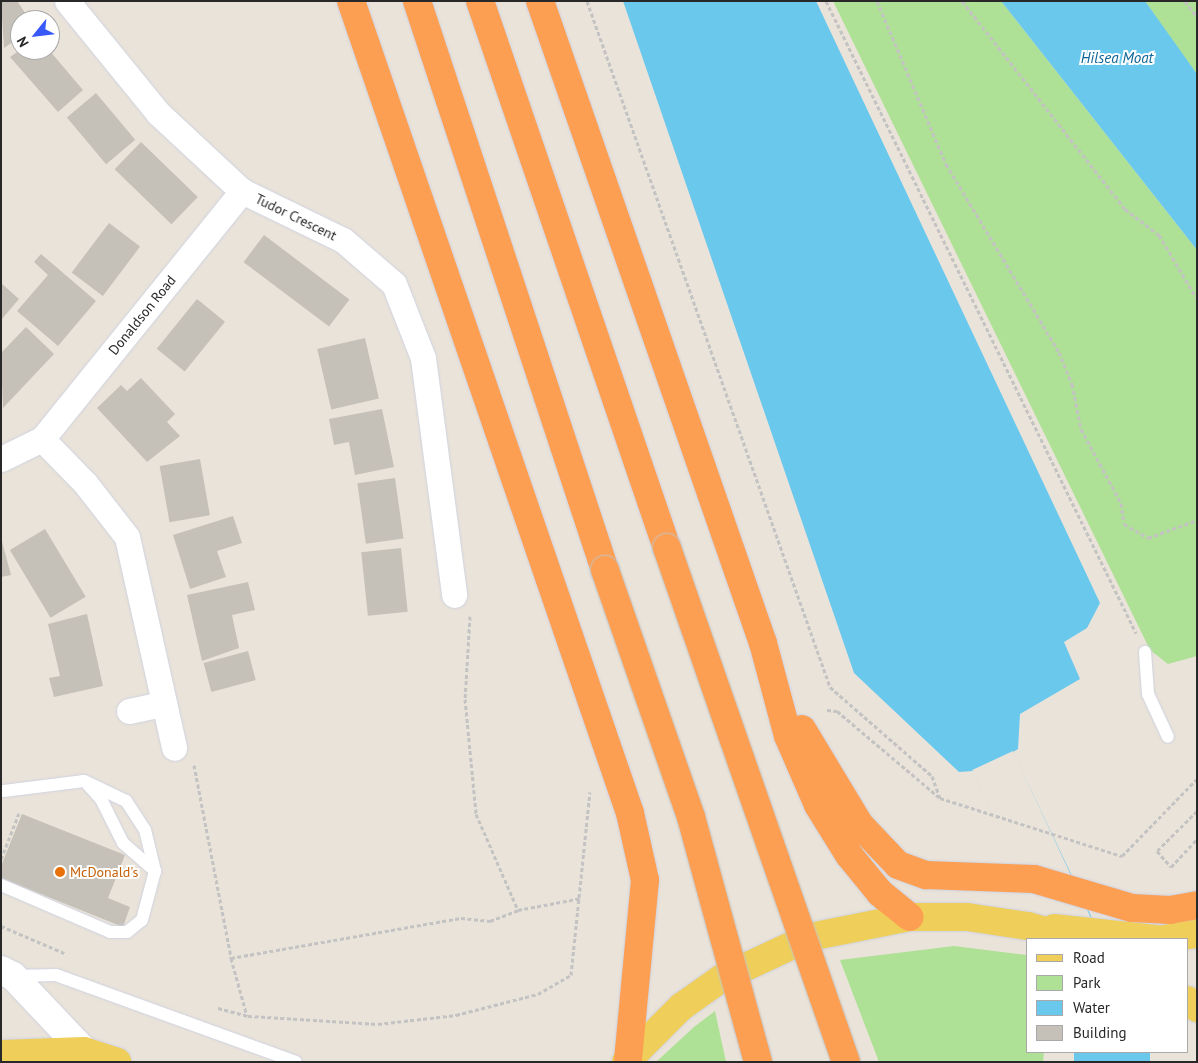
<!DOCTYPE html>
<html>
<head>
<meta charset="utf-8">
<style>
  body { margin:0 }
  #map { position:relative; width:1198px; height:1063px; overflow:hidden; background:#eae3d9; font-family:"PT Sans",sans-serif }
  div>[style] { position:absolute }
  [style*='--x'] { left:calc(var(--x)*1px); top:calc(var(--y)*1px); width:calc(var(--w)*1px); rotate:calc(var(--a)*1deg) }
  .green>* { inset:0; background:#aee195 }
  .water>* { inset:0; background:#6bc8ed; transform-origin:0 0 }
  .pier>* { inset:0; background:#eae3d9; transform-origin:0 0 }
  .building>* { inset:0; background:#c5c1b8; transform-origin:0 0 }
  .path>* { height:3px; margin-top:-1.5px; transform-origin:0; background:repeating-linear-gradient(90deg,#c3c3c3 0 4px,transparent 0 6.5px) }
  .roads { filter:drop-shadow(0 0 1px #ced2e1) drop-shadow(0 0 1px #ced2e1) }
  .lane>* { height:12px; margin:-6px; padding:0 6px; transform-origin:6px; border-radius:6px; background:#fff }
  .street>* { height:25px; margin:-12.5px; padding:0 12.5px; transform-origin:12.5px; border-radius:12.5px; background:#fff }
  .secondary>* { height:28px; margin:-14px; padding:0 14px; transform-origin:14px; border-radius:14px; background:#fff }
  .primary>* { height:28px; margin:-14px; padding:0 14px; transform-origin:14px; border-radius:14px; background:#efcf59 }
  .highway>* { height:28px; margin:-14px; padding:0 14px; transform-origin:14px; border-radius:14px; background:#fd9f52 }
  .bridges { filter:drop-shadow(0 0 1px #c3c3c3) drop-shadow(0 0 1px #c3c3c3) }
  .highway-bridge>* { height:28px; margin:-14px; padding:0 14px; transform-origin:14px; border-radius:14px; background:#fd9f52 }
  .dots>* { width:14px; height:14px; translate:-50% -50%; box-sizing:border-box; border:2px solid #fff; border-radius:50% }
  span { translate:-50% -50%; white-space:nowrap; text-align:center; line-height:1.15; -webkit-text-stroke:4px #fff; paint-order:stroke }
  .street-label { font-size:14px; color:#282828 }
  .food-label { font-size:14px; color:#c56008 }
  .left { translate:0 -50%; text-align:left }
  .water-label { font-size:15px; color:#0e6596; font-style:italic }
  .frame { position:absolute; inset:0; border:2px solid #282828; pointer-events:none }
  .legend { position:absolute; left:1026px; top:938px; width:162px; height:115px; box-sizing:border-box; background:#fff; border:1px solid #a9a9a9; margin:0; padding:6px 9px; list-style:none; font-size:15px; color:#282828 }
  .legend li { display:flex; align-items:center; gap:10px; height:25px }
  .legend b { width:25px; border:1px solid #a9a9a9 }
  .north { position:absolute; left:10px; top:10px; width:50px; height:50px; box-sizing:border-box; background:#fff; border:1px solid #a9a9a9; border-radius:50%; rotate:241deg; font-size:14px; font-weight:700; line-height:20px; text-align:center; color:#282828 }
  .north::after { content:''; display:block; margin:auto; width:18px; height:22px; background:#3858f8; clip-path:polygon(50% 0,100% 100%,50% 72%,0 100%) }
</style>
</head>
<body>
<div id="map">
  <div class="green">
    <i style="clip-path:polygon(833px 1px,1001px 1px,1197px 250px,1197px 656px,1168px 664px,1150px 650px)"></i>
    <i style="clip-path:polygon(1145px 1px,1197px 1px,1197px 74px,1181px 53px)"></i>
    <i style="clip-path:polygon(954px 946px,1027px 955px,1027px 1052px,1044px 1052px,1043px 1062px,879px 1062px,840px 960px)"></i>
    <i style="clip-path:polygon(715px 1011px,726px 1062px,656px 1062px,694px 1027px)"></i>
  </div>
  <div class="water">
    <i style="clip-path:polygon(623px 1px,816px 1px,1100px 603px,1087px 628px,1064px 642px,1080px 679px,1020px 714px,1018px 749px,1013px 752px,1102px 939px,1052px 939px,973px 771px,959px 772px,854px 673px)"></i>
    <i style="clip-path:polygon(1001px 1px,1145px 1px,1197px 74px,1197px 250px)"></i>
    <i style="left:1074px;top:1052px;width:76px;height:11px"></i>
  </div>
  <div class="pier">
    <i style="left:1013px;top:751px;width:208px;height:45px;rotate:65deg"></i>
  </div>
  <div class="building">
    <i style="clip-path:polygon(1px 1px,17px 1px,30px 20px,20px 20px,20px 37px,4px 48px)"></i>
    <i style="clip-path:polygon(20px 50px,49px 50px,83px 90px,58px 112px,10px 57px)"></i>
    <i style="left:96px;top:93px;width:61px;height:38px;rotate:50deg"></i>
    <i style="left:141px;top:142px;width:79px;height:38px;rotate:44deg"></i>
    <i style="left:109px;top:223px;width:39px;height:62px;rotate:37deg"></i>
    <i style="left:264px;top:235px;width:107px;height:34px;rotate:37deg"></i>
    <i style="clip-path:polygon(41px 254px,96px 301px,58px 346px,17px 311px,48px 275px,34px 262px)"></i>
    <i style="clip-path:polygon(1px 283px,19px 299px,1px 320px)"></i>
    <i style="left:197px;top:299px;width:36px;height:64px;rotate:39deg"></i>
    <i style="clip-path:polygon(26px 327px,54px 354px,3px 408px,1px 353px)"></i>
    <i style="left:365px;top:338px;width:62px;height:49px;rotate:77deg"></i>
    <i style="clip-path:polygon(141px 378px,175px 414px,167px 422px,180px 436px,147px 462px,97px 408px,121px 385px,127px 391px)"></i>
    <i style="clip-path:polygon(382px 409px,394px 467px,355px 475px,349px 442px,334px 445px,329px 419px)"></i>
    <i style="left:200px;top:459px;width:57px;height:41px;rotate:80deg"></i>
    <i style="left:395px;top:478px;width:61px;height:38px;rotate:82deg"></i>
    <i style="clip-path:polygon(233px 516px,242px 543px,217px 551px,226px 577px,190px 589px,173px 535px)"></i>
    <i style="left:45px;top:529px;width:79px;height:41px;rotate:59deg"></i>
    <i style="clip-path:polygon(1px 538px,11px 575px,1px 577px)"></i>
    <i style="left:401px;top:548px;width:64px;height:40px;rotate:84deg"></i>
    <i style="clip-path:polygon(248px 582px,255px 610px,232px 615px,239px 648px,202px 661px,187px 595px)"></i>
    <i style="clip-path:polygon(87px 614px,103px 686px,54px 697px,49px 678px,60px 676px,48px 624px)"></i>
    <i style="left:248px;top:651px;width:30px;height:46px;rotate:75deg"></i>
    <i style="clip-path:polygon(22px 814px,125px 855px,108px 898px,130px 907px,123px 927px,1px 878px,1px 866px)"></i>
  </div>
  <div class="path">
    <i style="--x:587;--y:1;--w:728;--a:70.49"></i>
    <i style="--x:830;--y:687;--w:135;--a:41.1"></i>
    <i style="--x:932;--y:776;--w:23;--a:70"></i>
    <i style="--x:826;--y:1;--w:704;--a:63.87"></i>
    <i style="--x:877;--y:1;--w:177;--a:67.1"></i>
    <i style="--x:946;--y:164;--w:219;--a:59"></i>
    <i style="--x:1059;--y:352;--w:35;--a:68"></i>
    <i style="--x:1072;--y:384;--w:46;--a:78.7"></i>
    <i style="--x:1081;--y:429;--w:84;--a:61.6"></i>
    <i style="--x:1121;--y:503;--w:21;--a:82"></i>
    <i style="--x:1124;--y:524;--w:28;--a:30"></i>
    <i style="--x:1148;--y:538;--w:52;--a:-20.2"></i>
    <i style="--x:962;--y:1;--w:264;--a:51.9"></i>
    <i style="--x:1125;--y:209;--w:43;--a:37.4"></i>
    <i style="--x:1159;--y:235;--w:74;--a:59.3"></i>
    <i style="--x:1185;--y:1;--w:20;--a:53"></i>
    <i style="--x:470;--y:616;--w:83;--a:93.4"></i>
    <i style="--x:465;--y:699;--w:116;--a:84.5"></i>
    <i style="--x:476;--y:814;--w:105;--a:66.4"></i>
    <i style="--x:518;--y:910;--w:65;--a:-10.6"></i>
    <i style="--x:827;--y:710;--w:10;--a:6"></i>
    <i style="--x:837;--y:711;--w:135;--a:40.2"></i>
    <i style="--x:940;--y:798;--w:191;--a:17.7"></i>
    <i style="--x:1122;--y:856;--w:107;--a:-45.8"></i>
    <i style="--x:194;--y:765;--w:197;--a:79.1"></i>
    <i style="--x:231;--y:958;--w:60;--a:74.6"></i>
    <i style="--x:1197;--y:811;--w:57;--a:135"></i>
    <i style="--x:1157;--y:851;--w:21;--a:49"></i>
    <i style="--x:1171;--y:867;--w:38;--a:-47"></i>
    <i style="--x:1;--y:859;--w:49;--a:-68.6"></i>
    <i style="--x:1;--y:926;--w:69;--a:23.2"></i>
    <i style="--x:231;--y:958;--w:233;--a:-9.9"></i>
    <i style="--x:461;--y:918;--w:29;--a:6"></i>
    <i style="--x:490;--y:921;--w:30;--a:-21"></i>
    <i style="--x:218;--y:1008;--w:31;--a:15"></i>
    <i style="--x:248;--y:1016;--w:130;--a:3.5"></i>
    <i style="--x:378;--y:1024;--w:79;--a:-6.6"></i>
    <i style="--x:456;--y:1015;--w:85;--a:-14.4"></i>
    <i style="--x:538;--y:994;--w:38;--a:-30"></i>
    <i style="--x:571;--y:975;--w:184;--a:-84.1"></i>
  </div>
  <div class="roads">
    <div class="lane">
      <i style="--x:1145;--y:652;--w:42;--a:85.9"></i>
      <i style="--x:1148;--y:694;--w:47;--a:65.1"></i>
      <i style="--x:88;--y:785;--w:19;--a:47"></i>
      <i style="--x:101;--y:799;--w:49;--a:63.4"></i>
      <i style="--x:123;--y:843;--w:43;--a:41.2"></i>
      <i style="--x:1;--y:885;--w:119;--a:23.3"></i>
      <i style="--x:110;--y:932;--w:17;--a:0"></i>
      <i style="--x:127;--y:932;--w:19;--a:-39"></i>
      <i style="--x:142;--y:920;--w:51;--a:-75.1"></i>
      <i style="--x:155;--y:871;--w:42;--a:-103.7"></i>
      <i style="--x:145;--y:830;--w:35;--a:-123"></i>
      <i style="--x:126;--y:801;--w:47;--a:-154.5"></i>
      <i style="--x:84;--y:781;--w:81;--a:172.9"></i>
      <i style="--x:15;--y:976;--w:41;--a:-1.4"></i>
      <i style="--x:56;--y:975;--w:255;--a:19.9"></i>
    </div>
    <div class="street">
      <i style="--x:67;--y:1;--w:144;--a:50.9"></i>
      <i style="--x:158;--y:113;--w:115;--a:42.9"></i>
      <i style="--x:242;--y:191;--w:112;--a:25.9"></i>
      <i style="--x:343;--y:240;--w:67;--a:40.8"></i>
      <i style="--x:394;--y:284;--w:79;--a:68.6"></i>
      <i style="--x:423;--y:358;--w:239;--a:82.5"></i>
      <i style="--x:42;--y:439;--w:62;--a:45.7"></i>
      <i style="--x:85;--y:483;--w:68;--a:52.1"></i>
      <i style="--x:127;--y:537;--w:216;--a:77.4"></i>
      <i style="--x:1;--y:459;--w:46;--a:-26"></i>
      <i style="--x:42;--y:439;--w:319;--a:-51.1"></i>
      <i style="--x:129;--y:711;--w:35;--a:-12"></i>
    </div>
    <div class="secondary">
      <i style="--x:1;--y:970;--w:13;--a:27"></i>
      <i style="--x:13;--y:976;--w:103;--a:46.6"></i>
    </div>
    <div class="primary">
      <i style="--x:1054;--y:928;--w:104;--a:6.1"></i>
      <i style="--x:1164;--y:939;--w:33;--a:-9"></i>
      <i style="--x:1187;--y:1000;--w:13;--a:39"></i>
      <i style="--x:1;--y:1054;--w:83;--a:-2.1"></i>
      <i style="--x:84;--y:1051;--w:35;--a:18"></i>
      <i style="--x:626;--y:1062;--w:78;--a:-45"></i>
      <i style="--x:681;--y:1007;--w:50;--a:-35.3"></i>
      <i style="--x:722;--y:978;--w:97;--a:-25"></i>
      <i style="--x:810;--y:937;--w:102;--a:-11.3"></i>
      <i style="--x:910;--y:917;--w:57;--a:0"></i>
      <i style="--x:967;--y:917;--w:62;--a:8.4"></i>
      <i style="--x:1028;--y:926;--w:48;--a:15.8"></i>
    </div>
    <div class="highway">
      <i style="--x:351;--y:1;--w:859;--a:71.04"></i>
      <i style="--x:630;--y:813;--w:69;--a:77.4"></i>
      <i style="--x:645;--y:880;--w:180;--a:95.4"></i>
      <i style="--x:417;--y:1;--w:599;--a:71.72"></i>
      <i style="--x:480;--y:1;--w:578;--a:71.13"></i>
      <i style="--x:540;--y:1;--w:680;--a:70.85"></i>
      <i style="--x:763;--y:643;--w:96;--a:75"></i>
      <i style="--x:788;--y:736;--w:75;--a:66.5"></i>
      <i style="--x:818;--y:805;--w:59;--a:58.2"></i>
      <i style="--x:849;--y:855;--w:49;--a:50.8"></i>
      <i style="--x:880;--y:893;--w:38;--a:39"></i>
      <i style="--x:802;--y:729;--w:112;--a:58.9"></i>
      <i style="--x:860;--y:825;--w:55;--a:46.5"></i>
      <i style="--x:898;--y:865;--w:30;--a:20"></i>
      <i style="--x:926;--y:875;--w:108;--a:2.1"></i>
      <i style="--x:1034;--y:879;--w:102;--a:16.5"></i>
      <i style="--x:1132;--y:908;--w:38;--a:3"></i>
      <i style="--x:1170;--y:910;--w:27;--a:-10"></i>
    </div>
  </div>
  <div class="bridges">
    <div class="highway-bridge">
      <i style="--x:667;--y:548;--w:544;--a:70.8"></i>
      <i style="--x:605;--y:570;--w:262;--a:70.8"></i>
      <i style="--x:691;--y:817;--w:254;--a:74.7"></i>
    </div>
  </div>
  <div class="dots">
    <i style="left:60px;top:872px;background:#e8710a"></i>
  </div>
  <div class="street-label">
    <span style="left:296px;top:217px;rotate:26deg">Tudor Crescent</span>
    <span style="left:142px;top:315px;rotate:-51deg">Donaldson Road</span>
  </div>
  <div class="food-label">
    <span class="left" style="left:70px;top:872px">McDonald's</span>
  </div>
  <div class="water-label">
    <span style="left:1117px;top:58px">Hilsea Moat</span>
  </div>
  <div class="frame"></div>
  <ul class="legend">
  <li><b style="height:6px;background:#efcf59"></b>Road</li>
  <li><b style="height:14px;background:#aee195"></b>Park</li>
  <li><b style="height:14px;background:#6bc8ed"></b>Water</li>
  <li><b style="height:14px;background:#c5c1b8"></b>Building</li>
  </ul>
  <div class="north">N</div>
</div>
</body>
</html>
